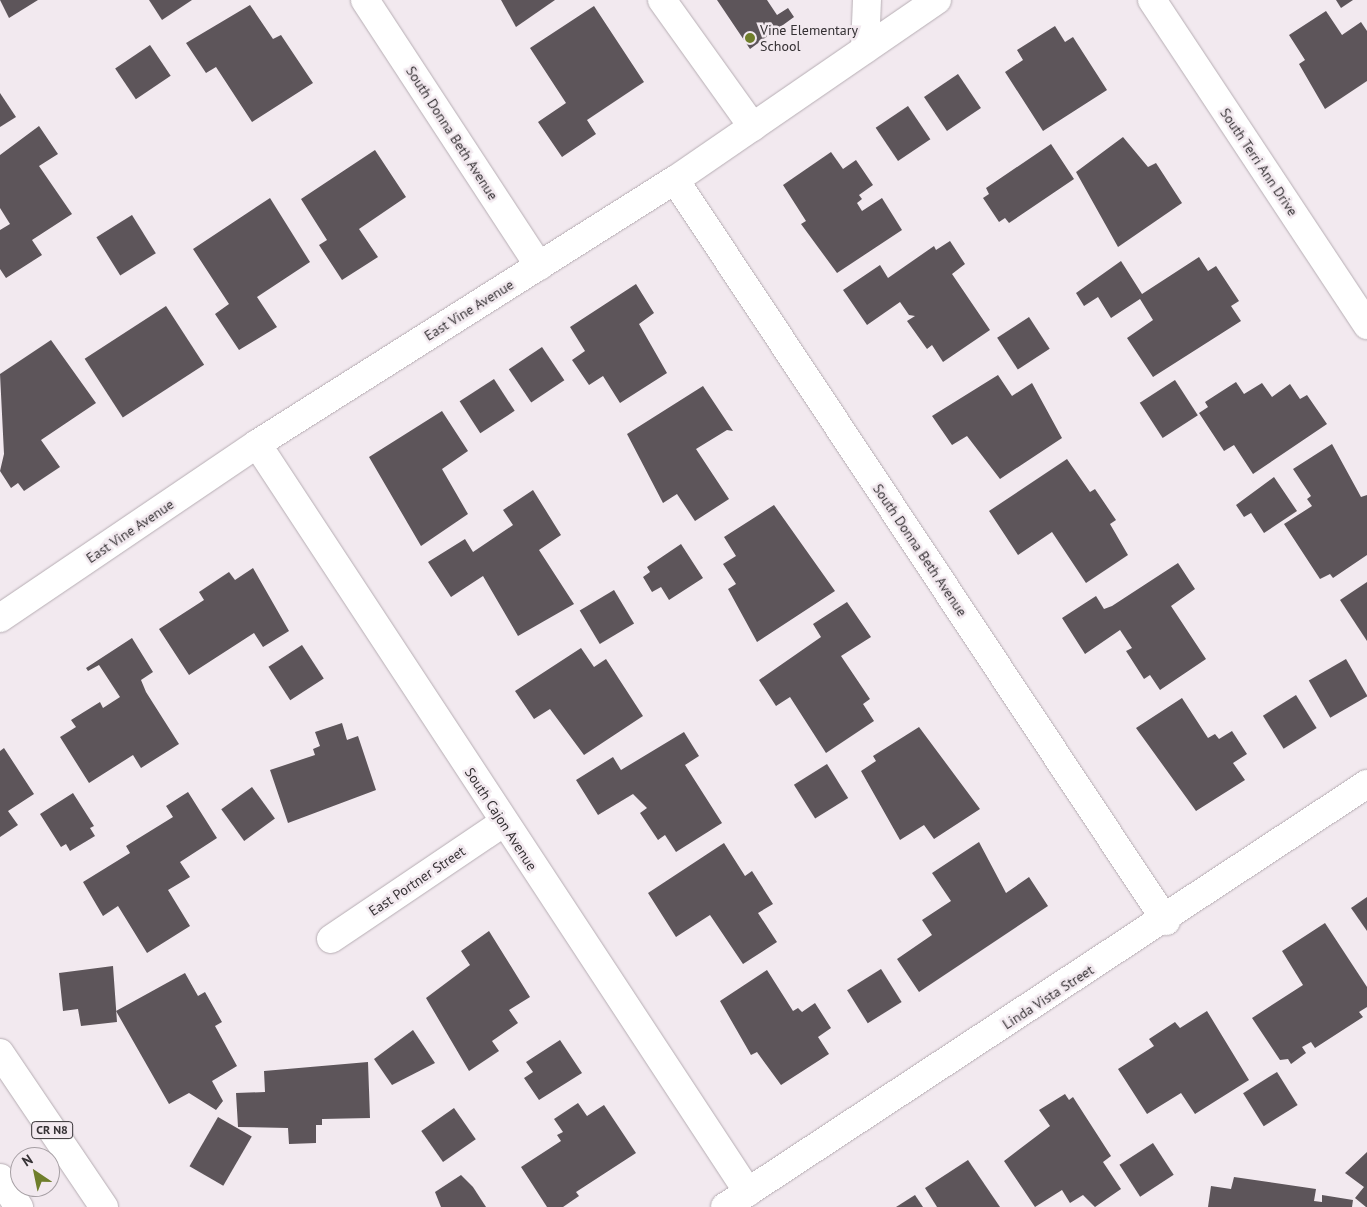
<!DOCTYPE html>
<html>
<head>
<meta charset="utf-8">
<style>
  body { margin:0 }
  #map { position:relative; width:1367px; height:1207px; overflow:hidden; background:#f2e9ef; font-family:"PT Sans",sans-serif }
  div>[style] { position:absolute }
  [style*='--x'] { left:calc(var(--x)*1px); top:calc(var(--y)*1px); width:calc(var(--w)*1px); rotate:calc(var(--a)*1deg) }
  .building>* { inset:0; background:#5d555a; transform-origin:0 0 }
  .roads { filter:drop-shadow(0 0 1px #b6adb3) drop-shadow(0 0 1px #b6adb3) }
  .minor>* { height:28px; margin:-14px; padding:0 14px; transform-origin:14px; border-radius:14px; background:#fff }
  .major>* { height:28px; margin:-14px; padding:0 14px; transform-origin:14px; border-radius:14px; background:#fff }
  .dots>* { width:14px; height:14px; translate:-50% -50%; box-sizing:border-box; border:2px solid #f2e9ef; border-radius:50% }
  span { translate:-50% -50%; white-space:nowrap; text-align:center; line-height:1.15; -webkit-text-stroke:5px #f2e9ef; paint-order:stroke }
  .shield-label span { padding:1px 4px; background:#f2e9ef; border:1px solid; border-radius:4px; -webkit-text-stroke-width:0 }
  .shield-label { font-size:12px; color:#353134; font-weight:700 }
  .poi-label { font-size:14px; color:#353134 }
  .left { translate:0 -50%; text-align:left }
  .street-label { font-size:14px; color:#353134 }
  .north { position:absolute; left:10px; top:1147px; width:50px; height:50px; box-sizing:border-box; background:#f2e9ef; border:1px solid #a69fa4; border-radius:50%; rotate:326deg; font-size:14px; font-weight:700; line-height:20px; text-align:center; color:#353134 }
  .north::after { content:''; display:block; margin:auto; width:18px; height:22px; background:#6f7e2b; clip-path:polygon(50% 0,100% 100%,50% 72%,0 100%) }
</style>
</head>
<body>
<div id="map">
  <div class="building">
    <i style="clip-path:polygon(0 0,38px 0,9px 18px)"></i>
    <i style="clip-path:polygon(149px 0,192px 0,162px 20px)"></i>
    <i style="clip-path:polygon(501px 0,555px 0,516px 27px)"></i>
    <i style="clip-path:polygon(717px 0,767px 0,777px 15px,788px 8px,794px 17px,750px 49px)"></i>
    <i style="clip-path:polygon(1336px 0,1353px 0,1341px 8px)"></i>
    <i style="clip-path:polygon(250px 5px,273px 39px,281px 35px,313px 83px,252px 122px,216px 67px,206px 73px,186px 43px)"></i>
    <i style="clip-path:polygon(594px 6px,644px 82px,587px 120px,596px 134px,562px 157px,538px 122px,566px 103px,530px 48px)"></i>
    <i style="clip-path:polygon(1326px 11px,1342px 35px,1361px 22px,1367px 31px,1367px 81px,1325px 109px,1299px 64px,1305px 60px,1289px 35px)"></i>
    <i style="clip-path:polygon(1055px 26px,1065px 42px,1073px 37px,1107px 90px,1043px 131px,1005px 72px,1023px 60px,1017px 50px)"></i>
    <i style="left:150px;top:45px;width:37px;height:42px;rotate:56deg"></i>
    <i style="left:958px;top:74px;width:41px;height:41px;rotate:56deg"></i>
    <i style="clip-path:polygon(0 93px,16px 117px,0 127px)"></i>
    <i style="left:908px;top:106px;width:40px;height:39px;rotate:56deg"></i>
    <i style="clip-path:polygon(39px 126px,58px 154px,39px 166px,72px 214px,32px 240px,42px 255px,6px 278px,0 269px,0 230px,10px 224px,0 208px,0 155px)"></i>
    <i style="clip-path:polygon(1123px 137px,1148px 167px,1156px 163px,1182px 203px,1118px 247px,1076px 172px)"></i>
    <i style="clip-path:polygon(1051px 144px,1074px 179px,1009px 223px,1005px 218px,999px 222px,983px 198px,989px 194px,986px 188px)"></i>
    <i style="clip-path:polygon(375px 150px,406px 197px,359px 229px,378px 257px,342px 280px,319px 245px,327px 240px,301px 199px)"></i>
    <i style="clip-path:polygon(831px 152px,843px 169px,856px 160px,873px 185px,859px 195px,862px 199px,857px 203px,862px 211px,882px 198px,902px 230px,837px 273px,801px 224px,806px 221px,783px 185px)"></i>
    <i style="clip-path:polygon(270px 198px,310px 262px,257px 297px,277px 327px,239px 350px,215px 314px,229px 304px,193px 249px)"></i>
    <i style="left:132px;top:215px;width:45px;height:42px;rotate:58deg"></i>
    <i style="clip-path:polygon(950px 241px,965px 264px,952px 274px,990px 330px,943px 362px,932px 345px,927px 349px,907px 321px,915px 316px,909px 315px,900px 302px,867px 325px,843px 290px,880px 265px,888px 278px,934px 246px,936px 250px)"></i>
    <i style="clip-path:polygon(1199px 257px,1208px 271px,1216px 266px,1239px 301px,1231px 306px,1241px 321px,1153px 377px,1127px 338px,1153px 320px,1140px 299px,1111px 318px,1098px 297px,1084px 306px,1076px 293px,1121px 261px,1142px 294px)"></i>
    <i style="clip-path:polygon(636px 284px,654px 313px,639px 324px,667px 373px,620px 403px,603px 376px,589px 385px,572px 360px,585px 351px,570px 327px)"></i>
    <i style="left:166px;top:306px;width:70px;height:97px;rotate:57deg"></i>
    <i style="left:1029px;top:317px;width:38px;height:38px;rotate:57deg"></i>
    <i style="clip-path:polygon(51px 340px,96px 403px,41px 440px,60px 467px,24px 491px,18px 483px,11px 488px,0 471px,4px 454px,0 374px)"></i>
    <i style="left:542px;top:347px;width:40px;height:40px;rotate:56deg"></i>
    <i style="clip-path:polygon(998px 375px,1012px 396px,1032px 383px,1062px 438px,1000px 479px,967px 436px,952px 445px,932px 416px)"></i>
    <i style="left:494px;top:379px;width:38px;height:41px;rotate:57deg"></i>
    <i style="left:1175px;top:380px;width:42px;height:42px;rotate:57deg"></i>
    <i style="clip-path:polygon(1236px 382px,1244px 394px,1262px 383px,1272px 397px,1290px 384px,1300px 399px,1307px 395px,1327px 424px,1253px 474px,1234px 445px,1224px 451px,1199px 413px,1208px 407px,1205px 402px)"></i>
    <i style="clip-path:polygon(703px 386px,733px 431px,727px 430px,696px 449px,729px 499px,695px 521px,677px 494px,663px 503px,627px 434px)"></i>
    <i style="clip-path:polygon(442px 411px,468px 451px,442px 469px,468px 514px,421px 546px,369px 457px)"></i>
    <i style="clip-path:polygon(1332px 444px,1361px 497px,1367px 495px,1367px 555px,1333px 578px,1330px 574px,1320px 579px,1284px 524px,1312px 506px,1307px 499px,1311px 496px,1293px 469px)"></i>
    <i style="clip-path:polygon(1067px 459px,1090px 492px,1095px 489px,1116px 520px,1110px 524px,1128px 555px,1086px 583px,1052px 532px,1018px 555px,989px 511px)"></i>
    <i style="clip-path:polygon(1274px 477px,1297px 511px,1264px 533px,1251px 513px,1244px 517px,1236px 505px)"></i>
    <i style="clip-path:polygon(533px 490px,561px 535px,539px 550px,574px 604px,518px 636px,483px 576px,451px 597px,428px 562px,465px 539px,473px 552px,513px 525px,503px 510px)"></i>
    <i style="clip-path:polygon(774px 505px,835px 591px,757px 642px,728px 589px,736px 584px,723px 564px,736px 556px,724px 537px)"></i>
    <i style="clip-path:polygon(681px 544px,703px 578px,669px 600px,661px 587px,652px 592px,643px 577px,650px 572px,647px 567px)"></i>
    <i style="clip-path:polygon(1178px 563px,1195px 589px,1171px 606px,1206px 659px,1160px 690px,1150px 675px,1144px 679px,1126px 651px,1132px 648px,1120px 630px,1085px 654px,1062px 618px,1096px 596px,1104px 609px,1112px 606px)"></i>
    <i style="clip-path:polygon(253px 568px,289px 631px,263px 647px,254px 633px,189px 675px,159px 629px,204px 600px,199px 592px,229px 572px,235px 580px)"></i>
    <i style="clip-path:polygon(1367px 582px,1367px 641px,1340px 600px)"></i>
    <i style="left:614px;top:590px;width:39px;height:40px;rotate:59deg"></i>
    <i style="clip-path:polygon(847px 602px,871px 637px,841px 656px,870px 699px,863px 704px,874px 721px,826px 753px,790px 697px,776px 706px,759px 680px,821px 637px,813px 624px)"></i>
    <i style="clip-path:polygon(132px 638px,153px 672px,141px 680px,146px 692px,179px 744px,141px 768px,133px 755px,89px 783px,60px 737px,76px 727px,71px 720px,100px 702px,103px 708px,120px 697px,99px 665px,88px 671px,86px 668px)"></i>
    <i style="left:302px;top:645px;width:40px;height:40px;rotate:57deg"></i>
    <i style="clip-path:polygon(581px 648px,594px 667px,606px 659px,643px 716px,584px 755px,550px 709px,534px 719px,515px 691px)"></i>
    <i style="left:1346px;top:659px;width:43px;height:43px;rotate:60deg"></i>
    <i style="left:1296px;top:695px;width:39px;height:39px;rotate:58deg"></i>
    <i style="clip-path:polygon(1182px 698px,1208px 738px,1215px 734px,1219px 739px,1232px 731px,1247px 754px,1233px 763px,1245px 780px,1196px 811px,1136px 728px)"></i>
    <i style="clip-path:polygon(342px 723px,347px 740px,358px 736px,376px 790px,288px 823px,270px 770px,315px 755px,313px 749px,320px 746px,315px 732px)"></i>
    <i style="clip-path:polygon(919px 727px,980px 809px,934px 839px,924px 825px,900px 840px,861px 771px,876px 761px,873px 756px)"></i>
    <i style="clip-path:polygon(684px 732px,699px 756px,685px 765px,722px 823px,676px 852px,665px 835px,658px 840px,640px 813px,647px 808px,633px 794px,598px 815px,576px 780px,613px 757px,621px 770px)"></i>
    <i style="clip-path:polygon(4px 748px,34px 794px,8px 811px,18px 825px,0 837px,0 751px)"></i>
    <i style="left:827px;top:764px;width:40px;height:39px;rotate:58deg"></i>
    <i style="left:252px;top:787px;width:39px;height:38px;rotate:54deg"></i>
    <i style="clip-path:polygon(188px 792px,217px 838px,180px 862px,190px 877px,168px 890px,190px 926px,147px 953px,118px 906px,103px 916px,83px 882px,130px 853px,126px 846px,173px 817px,166px 806px)"></i>
    <i style="clip-path:polygon(73px 793px,94px 826px,90px 828px,95px 836px,70px 851px,66px 844px,61px 847px,40px 814px)"></i>
    <i style="clip-path:polygon(979px 842px,1006px 893px,1029px 877px,1048px 906px,919px 992px,897px 959px,932px 935px,922px 920px,951px 901px,932px 873px)"></i>
    <i style="clip-path:polygon(724px 843px,745px 876px,752px 871px,773px 904px,758px 913px,777px 942px,743px 964px,710px 915px,676px 937px,648px 893px)"></i>
    <i style="clip-path:polygon(1367px 897px,1367px 931px,1351px 908px)"></i>
    <i style="clip-path:polygon(1325px 923px,1367px 987px,1367px 1007px,1359px 1012px,1363px 1017px,1315px 1048px,1311px 1042px,1302px 1047px,1306px 1053px,1291px 1064px,1288px 1059px,1280px 1060px,1252px 1018px,1303px 985px,1282px 951px)"></i>
    <i style="clip-path:polygon(489px 931px,530px 997px,509px 1010px,518px 1023px,492px 1041px,499px 1051px,469px 1071px,426px 998px,470px 965px,461px 951px)"></i>
    <i style="clip-path:polygon(113px 966px,117px 1022px,81px 1026px,78px 1009px,63px 1011px,59px 973px)"></i>
    <i style="left:881px;top:969px;width:39px;height:40px;rotate:58deg"></i>
    <i style="clip-path:polygon(767px 970px,793px 1011px,798px 1008px,802px 1012px,815px 1003px,831px 1028px,818px 1037px,829px 1054px,781px 1085px,757px 1052px,751px 1055px,720px 1001px)"></i>
    <i style="clip-path:polygon(185px 973px,198px 996px,205px 992px,222px 1022px,215px 1026px,237px 1066px,212px 1081px,223px 1101px,216px 1110px,189px 1093px,169px 1104px,116px 1011px)"></i>
    <i style="clip-path:polygon(1207px 1011px,1249px 1080px,1195px 1114px,1181px 1093px,1147px 1114px,1118px 1069px,1154px 1046px,1149px 1039px,1175px 1022px,1180px 1028px)"></i>
    <i style="clip-path:polygon(413px 1030px,435px 1063px,392px 1085px,374px 1059px)"></i>
    <i style="clip-path:polygon(560px 1040px,582px 1073px,539px 1100px,524px 1078px,533px 1072px,526px 1062px)"></i>
    <i style="clip-path:polygon(368px 1062px,370px 1118px,322px 1119px,322px 1125px,316px 1125px,316px 1143px,289px 1144px,288px 1128px,238px 1127px,236px 1093px,265px 1092px,264px 1071px)"></i>
    <i style="left:1277px;top:1072px;width:39px;height:40px;rotate:58deg"></i>
    <i style="clip-path:polygon(1065px 1094px,1069px 1100px,1073px 1097px,1111px 1156px,1103px 1162px,1121px 1189px,1095px 1207px,1083px 1195px,1070px 1203px,1062px 1190px,1035px 1207px,1004px 1161px,1050px 1126px,1039px 1110px)"></i>
    <i style="clip-path:polygon(578px 1103px,587px 1116px,604px 1105px,636px 1153px,576px 1192px,579px 1196px,563px 1207px,547px 1207px,521px 1167px,561px 1141px,557px 1135px,563px 1132px,554px 1119px)"></i>
    <i style="left:454px;top:1108px;width:38px;height:40px;rotate:55deg"></i>
    <i style="left:218px;top:1117px;width:39px;height:57px;rotate:30deg"></i>
    <i style="left:1153px;top:1143px;width:38px;height:40px;rotate:57deg"></i>
    <i style="clip-path:polygon(1367px 1152px,1367px 1207px,1366px 1207px,1355px 1198px,1364px 1187px,1345px 1173px)"></i>
    <i style="clip-path:polygon(968px 1160px,1000px 1207px,937px 1207px,925px 1188px)"></i>
    <i style="clip-path:polygon(461px 1175px,473px 1187px,486px 1207px,441px 1207px,435px 1192px)"></i>
    <i style="clip-path:polygon(1234px 1177px,1316px 1189px,1314px 1201px,1322px 1202px,1322px 1195px,1353px 1200px,1352px 1207px,1208px 1207px,1211px 1186px,1231px 1189px)"></i>
    <i style="clip-path:polygon(915px 1195px,923px 1207px,896px 1207px)"></i>
  </div>
  <div class="roads">
    <div class="minor">
      <i style="--x:365;--y:0;--w:318;--a:56.8"></i>
      <i style="--x:662;--y:0;--w:156;--a:54.4"></i>
      <i style="--x:1152;--y:0;--w:390;--a:56.5"></i>
      <i style="--x:865;--y:49;--w:49;--a:-87.7"></i>
      <i style="--x:675;--y:180;--w:889;--a:56.47"></i>
      <i style="--x:257;--y:444;--w:895;--a:56.72"></i>
      <i style="--x:0;--y:618;--w:310;--a:-34.1"></i>
      <i style="--x:257;--y:444;--w:494;--a:-32.3"></i>
      <i style="--x:675;--y:180;--w:318;--a:-34.5"></i>
      <i style="--x:331;--y:939;--w:207;--a:-34"></i>
      <i style="--x:725;--y:1207;--w:769;--a:-33.38"></i>
    </div>
    <div class="major">
      <i style="--x:0;--y:1053;--w:186;--a:56"></i>
      <i style="--x:0;--y:1178;--w:35;--a:57"></i>
    </div>
  </div>
  <div class="dots">
    <i style="left:750px;top:38px;background:#6f7e2b"></i>
  </div>
  <div class="shield-label">
    <span style="left:52px;top:1130px">CR N8</span>
  </div>
  <div class="poi-label">
    <span class="left" style="left:760px;top:38px">Vine Elementary<br>School</span>
  </div>
  <div class="street-label">
    <span style="left:452px;top:133px;rotate:57deg">South Donna Beth Avenue</span>
    <span style="left:1259px;top:162px;rotate:56deg">South Terri Ann Drive</span>
    <span style="left:469px;top:310px;rotate:-32deg">East Vine Avenue</span>
    <span style="left:130px;top:531px;rotate:-34deg">East Vine Avenue</span>
    <span style="left:920px;top:550px;rotate:56deg">South Donna Beth Avenue</span>
    <span style="left:501px;top:819px;rotate:57deg">South Cajon Avenue</span>
    <span style="left:417px;top:881px;rotate:-34deg">East Portner Street</span>
    <span style="left:1048px;top:997px;rotate:-33deg">Linda Vista Street</span>
  </div>
  <div class="north">N</div>
</div>
</body>
</html>
